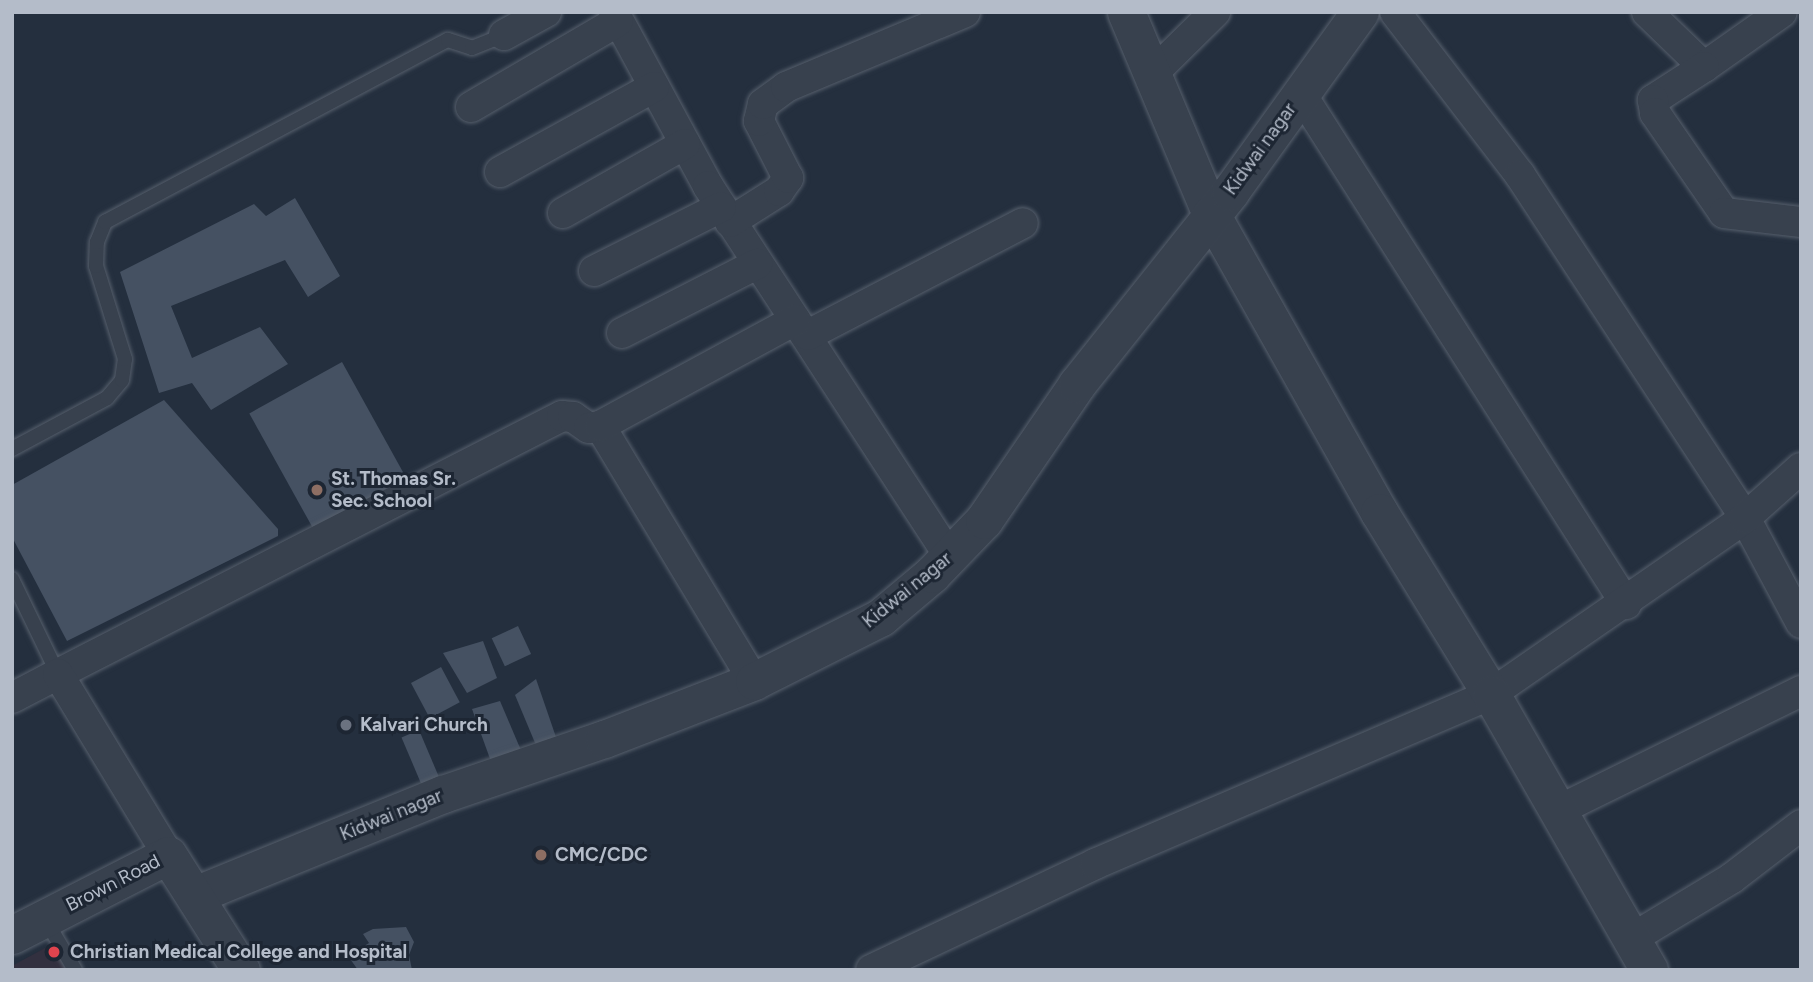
<!DOCTYPE html>
<html>
<head>
<meta charset="utf-8">
<style>
  body { margin:0 }
  #map { position:relative; width:1813px; height:982px; overflow:hidden; background:#242f3e; font-family:Figtree,sans-serif }
  div>[style] { position:absolute }
  [style*='--x'] { left:calc(var(--x)*1px); top:calc(var(--y)*1px); width:calc(var(--w)*1px); rotate:calc(var(--a)*1deg) }
  .medical>* { inset:0; background:#32303f }
  .building>* { inset:0; background:#455162; transform-origin:0 0 }
  .roads { filter:drop-shadow(0 0 2px #565f6c) drop-shadow(0 0 2px #565f6c) }
  .service>* { height:14px; margin:-7px; padding:0 7px; transform-origin:7px; border-radius:7px; background:#38414e }
  .minor>* { height:30px; margin:-15px; padding:0 15px; transform-origin:15px; border-radius:15px; background:#38414e }
  .tertiary>* { height:37px; margin:-18.5px; padding:0 18.5px; transform-origin:18.5px; border-radius:18.5px; background:#38414e }
  .dots>* { width:19px; height:19px; translate:-50% -50%; box-sizing:border-box; border:4px solid #1d2633; border-radius:50% }
  span { translate:-50% -50%; white-space:nowrap; text-align:center; line-height:1.15; -webkit-text-stroke:6px #1d2633; paint-order:stroke }
  .street-label { font-size:19px; color:#b4bcc9 }
  .poi-label { font-size:19px; color:#b4bcc9; font-weight:700 }
  .left { translate:0 -50%; text-align:left }
  .frame { position:absolute; inset:0; border:14px solid #b4bcc9; pointer-events:none }
</style>
</head>
<body>
<div id="map">
  <div class="medical">
    <i style="clip-path:polygon(63px 938px,80px 970px,12px 970px,12px 966px)"></i>
  </div>
  <div class="building">
    <i style="clip-path:polygon(295px 198px,340px 276px,308px 297px,285px 260px,171px 306px,192px 358px,260px 327px,288px 364px,211px 410px,192px 383px,159px 393px,120px 272px,254px 204px,266px 216px)"></i>
    <i style="left:342px;top:362px;width:132px;height:106px;rotate:61deg"></i>
    <i style="clip-path:polygon(164px 400px,278px 529px,278px 536px,67px 641px,12px 537px,12px 485px)"></i>
    <i style="left:518px;top:626px;width:31px;height:29px;rotate:65deg"></i>
    <i style="clip-path:polygon(483px 641px,497px 678px,467px 693px,443px 653px)"></i>
    <i style="left:441px;top:667px;width:40px;height:34px;rotate:62deg"></i>
    <i style="clip-path:polygon(536px 679px,558px 743px,538px 750px,515px 695px)"></i>
    <i style="clip-path:polygon(500px 701px,523px 755px,493px 767px,472px 709px)"></i>
    <i style="left:419px;top:730px;width:54px;height:19px;rotate:67deg"></i>
    <i style="clip-path:polygon(406px 927px,414px 942px,409px 955px,412px 970px,358px 970px,348px 956px,369px 943px,363px 934px,373px 929px)"></i>
  </div>
  <div class="roads">
    <div class="service">
      <i style="--x:12;--y:449;--w:108;--a:-28.2"></i>
      <i style="--x:107;--y:398;--w:23;--a:-50"></i>
      <i style="--x:122;--y:380;--w:21;--a:-82"></i>
      <i style="--x:125;--y:359;--w:97;--a:-107.3"></i>
      <i style="--x:96;--y:266;--w:24;--a:-88"></i>
      <i style="--x:97;--y:242;--w:22;--a:-68"></i>
      <i style="--x:105;--y:222;--w:388;--a:-28"></i>
      <i style="--x:448;--y:40;--w:25;--a:18"></i>
      <i style="--x:472;--y:48;--w:35;--a:-22"></i>
      <i style="--x:12;--y:579;--w:106;--a:64.2"></i>
      <i style="--x:45;--y:919;--w:59;--a:59.5"></i>
    </div>
    <div class="minor">
      <i style="--x:614;--y:12;--w:198;--a:61.6"></i>
      <i style="--x:708;--y:186;--w:443;--a:56.9"></i>
      <i style="--x:1395;--y:12;--w:205;--a:52.5"></i>
      <i style="--x:1520;--y:175;--w:410;--a:56.7"></i>
      <i style="--x:1745;--y:518;--w:119;--a:61.9"></i>
      <i style="--x:1647;--y:12;--w:79;--a:44"></i>
      <i style="--x:1704;--y:67;--w:95;--a:-35.2"></i>
      <i style="--x:504;--y:35;--w:48;--a:-28.7"></i>
      <i style="--x:1704;--y:67;--w:61;--a:147.1"></i>
      <i style="--x:1653;--y:100;--w:13;--a:81"></i>
      <i style="--x:1655;--y:113;--w:121;--a:55.4"></i>
      <i style="--x:1724;--y:213;--w:78;--a:6.7"></i>
      <i style="--x:1151;--y:75;--w:90;--a:-44.5"></i>
      <i style="--x:1301;--y:94;--w:605;--a:57.49"></i>
      <i style="--x:471;--y:107;--w:170;--a:-30.3"></i>
      <i style="--x:500;--y:172;--w:176;--a:-28.9"></i>
      <i style="--x:563;--y:213;--w:140;--a:-29.5"></i>
      <i style="--x:730;--y:222;--w:58;--a:-32.3"></i>
      <i style="--x:779;--y:191;--w:16;--a:-55"></i>
      <i style="--x:788;--y:178;--w:64;--a:-117"></i>
      <i style="--x:759;--y:121;--w:17;--a:-77"></i>
      <i style="--x:763;--y:104;--w:29;--a:-36"></i>
      <i style="--x:786;--y:87;--w:194;--a:-22.7"></i>
      <i style="--x:594;--y:271;--w:142;--a:-26.7"></i>
      <i style="--x:622;--y:333;--w:152;--a:-27.1"></i>
      <i style="--x:808;--y:335;--w:242;--a:-27.5"></i>
      <i style="--x:600;--y:426;--w:298;--a:58.9"></i>
      <i style="--x:58;--y:674;--w:566;--a:-27.11"></i>
      <i style="--x:562;--y:416;--w:11;--a:5"></i>
      <i style="--x:573;--y:417;--w:19;--a:35"></i>
      <i style="--x:589;--y:428;--w:11;--a:-10"></i>
      <i style="--x:600;--y:426;--w:222;--a:-28.5"></i>
      <i style="--x:12;--y:698;--w:52;--a:-27.6"></i>
      <i style="--x:58;--y:674;--w:212;--a:58.7"></i>
      <i style="--x:1559;--y:810;--w:270;--a:-26.2"></i>
      <i style="--x:1631;--y:939;--w:118;--a:-31.1"></i>
      <i style="--x:1732;--y:878;--w:87;--a:-37.5"></i>
      <i style="--x:871;--y:970;--w:248;--a:-25.3"></i>
      <i style="--x:1095;--y:864;--w:431;--a:-23.2"></i>
      <i style="--x:1491;--y:694;--w:309;--a:-34.7"></i>
      <i style="--x:1745;--y:518;--w:75;--a:-41.8"></i>
    </div>
    <div class="tertiary">
      <i style="--x:1126;--y:12;--w:219;--a:67.2"></i>
      <i style="--x:1211;--y:214;--w:342;--a:60.6"></i>
      <i style="--x:1379;--y:512;--w:214;--a:58.4"></i>
      <i style="--x:1491;--y:694;--w:318;--a:60.2"></i>
      <i style="--x:195;--y:895;--w:268;--a:-22.2"></i>
      <i style="--x:443;--y:794;--w:170;--a:-18.9"></i>
      <i style="--x:604;--y:739;--w:161;--a:-21.1"></i>
      <i style="--x:754;--y:681;--w:142;--a:-26.7"></i>
      <i style="--x:881;--y:617;--w:67;--a:-40.1"></i>
      <i style="--x:932;--y:574;--w:75;--a:-46.1"></i>
      <i style="--x:984;--y:520;--w:165;--a:-55.6"></i>
      <i style="--x:1077;--y:384;--w:246;--a:-51.4"></i>
      <i style="--x:1230;--y:192;--w:222;--a:-54.2"></i>
      <i style="--x:12;--y:935;--w:175;--a:-27.1"></i>
      <i style="--x:168;--y:855;--w:136;--a:57.6"></i>
    </div>
  </div>
  <div class="dots">
    <i style="left:317px;top:490px;background:#8d6e63"></i>
    <i style="left:346px;top:725px;background:#6b7280"></i>
    <i style="left:541px;top:855px;background:#8d6e63"></i>
    <i style="left:54px;top:952px;background:#e0444e"></i>
  </div>
  <div class="street-label">
    <span style="left:1260px;top:149px;rotate:-54deg">Kidwai nagar</span>
    <span style="left:907px;top:590px;rotate:-39deg">Kidwai nagar</span>
    <span style="left:391px;top:815px;rotate:-22deg">Kidwai nagar</span>
    <span style="left:113px;top:883px;rotate:-27deg">Brown Road</span>
  </div>
  <div class="poi-label">
    <span class="left" style="left:331px;top:490px">St. Thomas Sr.<br>Sec. School</span>
    <span class="left" style="left:360px;top:725px">Kalvari Church</span>
    <span class="left" style="left:555px;top:855px">CMC/CDC</span>
    <span class="left" style="left:70px;top:952px">Christian Medical College and Hospital</span>
  </div>
  <div class="frame"></div>
</div>
</body>
</html>
